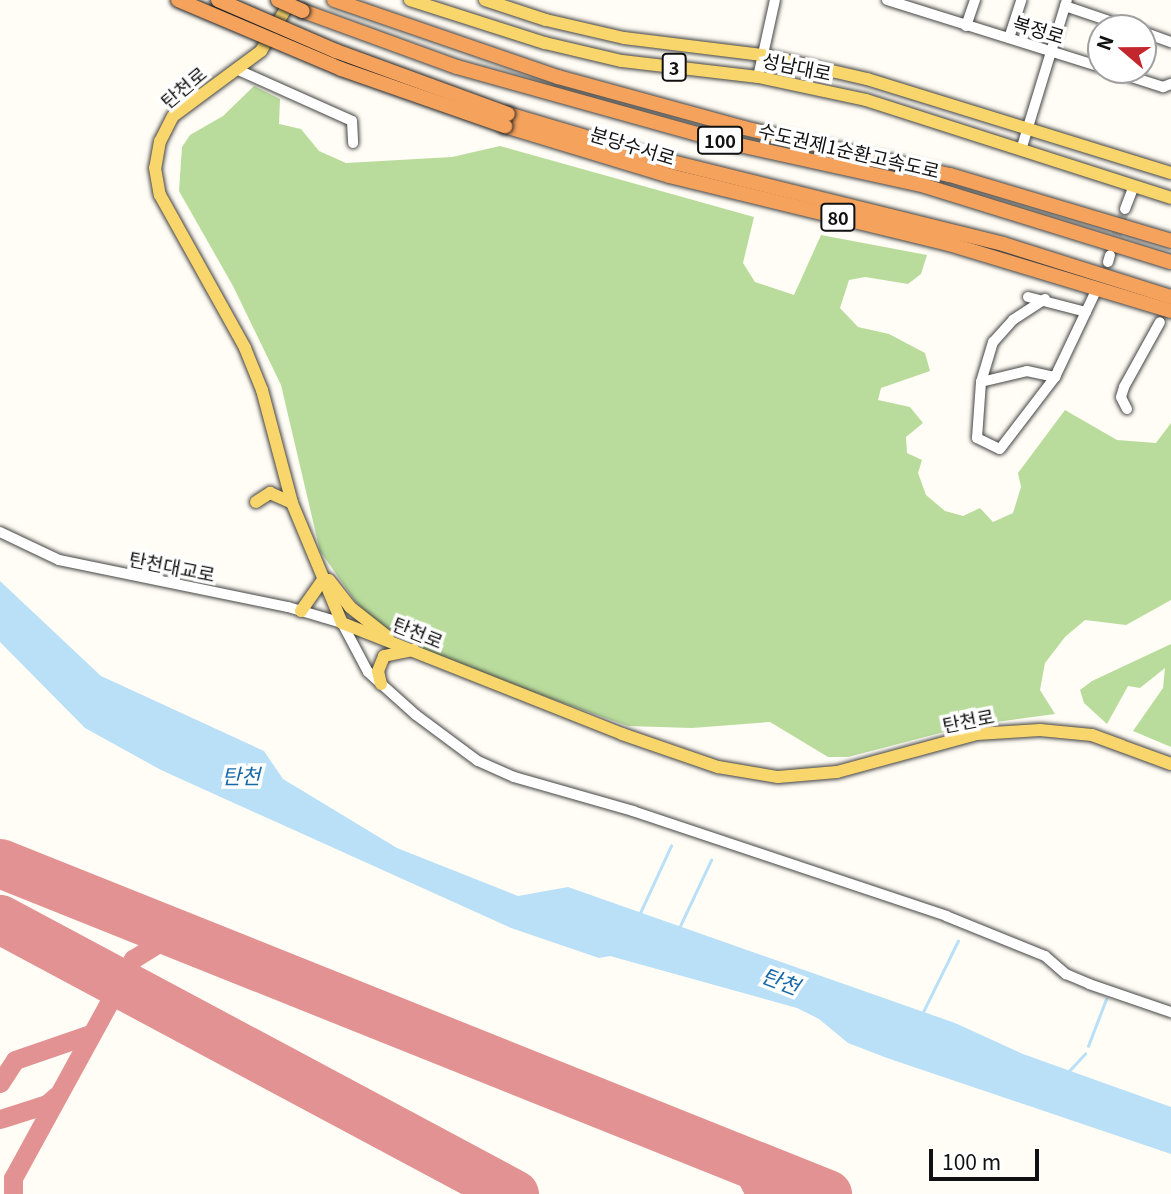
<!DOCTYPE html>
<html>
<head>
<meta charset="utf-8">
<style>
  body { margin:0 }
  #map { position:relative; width:1171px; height:1194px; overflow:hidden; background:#fffdf5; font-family:Georgia,"Noto Sans KR",serif }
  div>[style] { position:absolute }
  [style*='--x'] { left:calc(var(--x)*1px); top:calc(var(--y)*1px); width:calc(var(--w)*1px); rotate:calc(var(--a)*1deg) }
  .forest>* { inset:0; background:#b9dc9c }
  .water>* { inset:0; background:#b9e0f7 }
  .stream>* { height:2.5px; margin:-1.25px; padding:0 1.25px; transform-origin:1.25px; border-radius:1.25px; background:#b9e0f7 }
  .taxiway>* { height:19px; margin:-9.5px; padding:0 9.5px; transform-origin:9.5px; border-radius:9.5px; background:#e29292 }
  .runway>* { height:49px; margin:-24.5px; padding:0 24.5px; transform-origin:24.5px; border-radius:24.5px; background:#e29292 }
  .minor-tunnel>* { height:10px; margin-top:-5px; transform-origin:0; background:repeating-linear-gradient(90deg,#dbdad3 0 10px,transparent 0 15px) }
  .roads { filter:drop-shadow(0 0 2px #444) drop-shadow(0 0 2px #444) }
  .minor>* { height:10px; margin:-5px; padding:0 5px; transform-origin:5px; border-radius:5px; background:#fff }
  .major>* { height:12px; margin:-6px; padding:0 6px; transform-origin:6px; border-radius:6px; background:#f9d66b }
  .highway>* { height:14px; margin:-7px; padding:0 7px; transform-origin:7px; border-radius:7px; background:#f5a25d }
  .bridges { filter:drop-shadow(0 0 2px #222) drop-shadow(0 0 2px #222) }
  .highway-bridge>* { height:14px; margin:-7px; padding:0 7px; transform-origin:7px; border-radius:7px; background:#f5a25d }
  span { translate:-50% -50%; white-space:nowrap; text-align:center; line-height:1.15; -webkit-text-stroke:7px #fff; paint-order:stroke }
  .shield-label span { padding:2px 5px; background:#fff; border:2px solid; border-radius:5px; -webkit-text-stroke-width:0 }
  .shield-label { font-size:18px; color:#111; font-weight:700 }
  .street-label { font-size:19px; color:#111 }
  .water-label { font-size:21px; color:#1768a6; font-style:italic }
  .north { position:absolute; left:1087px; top:14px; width:70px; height:70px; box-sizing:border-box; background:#fff; border:2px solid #a0a0a0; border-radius:50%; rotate:290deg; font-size:19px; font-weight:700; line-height:28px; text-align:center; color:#111 }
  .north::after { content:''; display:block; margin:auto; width:24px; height:32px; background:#c4262e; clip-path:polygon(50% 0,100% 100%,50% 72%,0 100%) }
  .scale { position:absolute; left:929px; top:1149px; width:110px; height:32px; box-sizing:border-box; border:4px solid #111; border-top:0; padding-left:9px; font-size:21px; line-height:24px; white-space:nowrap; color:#111; -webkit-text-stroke:5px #fff; paint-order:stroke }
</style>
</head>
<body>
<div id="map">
  <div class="forest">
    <i style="clip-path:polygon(254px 86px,280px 99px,279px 124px,301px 129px,319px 151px,346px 163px,452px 157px,500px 146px,754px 217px,743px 263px,755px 282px,794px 295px,821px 235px,927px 255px,921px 274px,908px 284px,865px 277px,849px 280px,840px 308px,858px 327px,889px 334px,925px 353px,930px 371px,881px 388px,878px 400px,910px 407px,923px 423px,906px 437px,907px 453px,922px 460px,918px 473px,926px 495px,945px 511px,963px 516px,980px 508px,993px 522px,1013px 513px,1021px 487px,1018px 473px,1065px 410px,1117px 440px,1156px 443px,1171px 423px,1171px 600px,1126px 625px,1085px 620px,1065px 637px,1045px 663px,1040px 690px,1055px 714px,967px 726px,848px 757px,828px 757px,770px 722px,692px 728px,628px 726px,418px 651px,365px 615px,320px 551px,281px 385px,233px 286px,179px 191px,182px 147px,190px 135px,223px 116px)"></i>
    <i style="clip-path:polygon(1171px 644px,1171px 747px,1133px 731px,1163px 688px,1165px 668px,1140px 688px,1128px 686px,1107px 724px,1084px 703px,1080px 690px,1092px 681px)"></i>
  </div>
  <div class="water">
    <i style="clip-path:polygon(0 581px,101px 676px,264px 751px,283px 779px,397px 848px,518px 896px,568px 887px,955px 1023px,1023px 1054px,1171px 1107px,1171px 1154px,887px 1058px,848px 1043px,819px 1019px,797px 1008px,610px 956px,599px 958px,511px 928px,161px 770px,85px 728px,0 642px)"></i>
  </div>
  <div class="stream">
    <i style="--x:640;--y:913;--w:74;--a:-65.2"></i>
    <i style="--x:680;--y:926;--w:73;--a:-64.8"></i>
    <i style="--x:923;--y:1012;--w:79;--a:-63.8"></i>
    <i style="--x:1088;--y:1046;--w:50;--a:-69"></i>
    <i style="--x:1068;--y:1072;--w:25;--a:-47"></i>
  </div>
  <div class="taxiway">
    <i style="--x:0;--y:1083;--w:27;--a:-57"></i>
    <i style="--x:15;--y:1060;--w:79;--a:-19.1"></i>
    <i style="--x:0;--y:1119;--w:49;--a:-17.7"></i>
    <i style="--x:47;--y:1104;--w:12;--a:-42"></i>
    <i style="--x:714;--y:1149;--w:32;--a:34"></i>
    <i style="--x:741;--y:1167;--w:30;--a:63"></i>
    <i style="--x:13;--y:1194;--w:16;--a:-90"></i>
    <i style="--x:13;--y:1178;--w:250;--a:-61.3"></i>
    <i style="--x:133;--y:959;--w:36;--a:-32"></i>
    <i style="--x:163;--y:940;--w:32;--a:4"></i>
    <i style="--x:783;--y:1194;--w:18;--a:-16"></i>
    <i style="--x:800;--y:1189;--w:23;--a:13"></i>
  </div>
  <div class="runway">
    <i style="--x:0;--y:863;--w:891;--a:21.81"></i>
    <i style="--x:0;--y:919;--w:583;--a:28.15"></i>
  </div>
  <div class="minor-tunnel">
    <i style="--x:1112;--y:249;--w:42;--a:-72"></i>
  </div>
  <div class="roads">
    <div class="minor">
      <i style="--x:887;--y:0;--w:224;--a:17.4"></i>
      <i style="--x:1065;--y:6;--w:69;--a:18.7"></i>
      <i style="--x:966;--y:26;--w:28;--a:-71"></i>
      <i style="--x:1143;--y:32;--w:30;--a:20"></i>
      <i style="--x:1009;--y:38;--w:40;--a:-72"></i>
      <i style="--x:236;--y:69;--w:127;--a:24.1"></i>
      <i style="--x:352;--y:121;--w:22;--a:87"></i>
      <i style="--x:1110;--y:70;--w:56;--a:17.8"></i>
      <i style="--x:1163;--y:87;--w:9;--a:-21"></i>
      <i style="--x:758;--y:77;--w:79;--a:-77.6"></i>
      <i style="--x:1021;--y:150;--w:157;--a:-73"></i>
      <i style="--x:1125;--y:209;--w:25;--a:-69"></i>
      <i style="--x:1108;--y:262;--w:7;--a:-74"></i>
      <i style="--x:1028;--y:297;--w:60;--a:14.5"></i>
      <i style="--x:1045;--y:299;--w:38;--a:147"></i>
      <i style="--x:1013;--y:320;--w:30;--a:132"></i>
      <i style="--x:993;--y:342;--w:42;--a:106.7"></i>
      <i style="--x:981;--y:382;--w:47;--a:-13.4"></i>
      <i style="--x:1027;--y:371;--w:29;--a:12"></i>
      <i style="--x:1055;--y:377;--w:91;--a:-64.6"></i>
      <i style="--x:981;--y:382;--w:56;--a:94.1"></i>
      <i style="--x:977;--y:438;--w:25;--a:26"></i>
      <i style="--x:1000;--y:449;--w:91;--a:-52.6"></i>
      <i style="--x:1127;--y:409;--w:13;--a:-117"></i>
      <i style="--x:1121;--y:397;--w:10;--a:-73"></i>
      <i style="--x:1124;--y:387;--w:74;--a:-61"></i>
      <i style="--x:0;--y:532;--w:65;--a:25.4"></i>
      <i style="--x:59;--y:560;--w:234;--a:11.6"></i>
      <i style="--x:288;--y:607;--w:56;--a:16.5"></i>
      <i style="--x:342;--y:623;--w:55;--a:62"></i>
      <i style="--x:368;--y:672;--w:64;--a:41.9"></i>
      <i style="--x:416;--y:715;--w:77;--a:36.6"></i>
      <i style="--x:478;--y:761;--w:39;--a:24"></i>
      <i style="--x:514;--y:777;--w:124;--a:15.9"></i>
      <i style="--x:633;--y:811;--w:330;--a:18.5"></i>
      <i style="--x:946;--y:916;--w:107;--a:22"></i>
      <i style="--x:1045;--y:956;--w:28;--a:41"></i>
      <i style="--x:1066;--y:974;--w:25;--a:23"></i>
      <i style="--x:1089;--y:984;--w:87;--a:18.9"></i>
    </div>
    <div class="major">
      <i style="--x:291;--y:0;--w:59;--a:120.5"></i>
      <i style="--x:261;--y:51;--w:109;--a:143.5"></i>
      <i style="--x:173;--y:116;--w:28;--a:117"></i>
      <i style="--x:160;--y:141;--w:27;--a:100"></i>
      <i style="--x:155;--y:168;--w:27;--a:80"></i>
      <i style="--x:160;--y:195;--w:175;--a:60.9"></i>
      <i style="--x:245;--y:348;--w:45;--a:68"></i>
      <i style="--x:262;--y:390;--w:117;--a:75.1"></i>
      <i style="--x:292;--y:503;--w:130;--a:67.4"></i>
      <i style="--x:342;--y:623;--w:301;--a:21.6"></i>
      <i style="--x:622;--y:734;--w:102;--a:19"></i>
      <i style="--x:718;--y:767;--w:61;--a:9.5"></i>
      <i style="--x:778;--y:777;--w:59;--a:-4.8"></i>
      <i style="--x:837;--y:772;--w:145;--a:-15.2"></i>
      <i style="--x:977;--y:734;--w:63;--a:-3.6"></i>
      <i style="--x:1040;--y:730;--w:52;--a:5.5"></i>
      <i style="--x:1092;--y:735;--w:84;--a:20.2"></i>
      <i style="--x:410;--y:0;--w:142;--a:17.7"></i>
      <i style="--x:545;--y:43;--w:79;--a:13.2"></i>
      <i style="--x:622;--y:61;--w:137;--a:6.7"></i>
      <i style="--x:758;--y:77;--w:110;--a:12"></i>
      <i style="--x:866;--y:100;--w:320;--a:17.8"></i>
      <i style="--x:485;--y:0;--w:64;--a:18.2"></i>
      <i style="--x:546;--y:20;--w:80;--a:13"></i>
      <i style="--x:624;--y:38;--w:139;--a:7"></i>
      <i style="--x:762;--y:55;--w:108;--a:12.9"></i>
      <i style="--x:867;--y:79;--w:318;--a:17.2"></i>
      <i style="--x:256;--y:502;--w:17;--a:-33"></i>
      <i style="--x:270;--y:493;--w:24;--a:24"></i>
      <i style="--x:329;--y:580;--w:34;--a:52"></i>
      <i style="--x:350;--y:607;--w:48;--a:38.3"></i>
      <i style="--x:301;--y:611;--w:38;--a:-55"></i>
      <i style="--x:381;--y:684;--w:13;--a:-103"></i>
      <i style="--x:378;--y:671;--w:16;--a:-68"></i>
      <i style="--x:384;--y:656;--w:30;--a:-12"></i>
    </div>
    <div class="highway">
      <i style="--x:334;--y:0;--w:237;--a:19"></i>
      <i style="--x:558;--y:77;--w:193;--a:15.3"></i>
      <i style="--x:744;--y:128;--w:211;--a:12.9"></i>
      <i style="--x:950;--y:175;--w:231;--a:16.6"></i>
      <i style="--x:303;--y:11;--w:164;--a:20"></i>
      <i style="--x:457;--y:67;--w:283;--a:15.6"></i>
      <i style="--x:730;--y:143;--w:200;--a:12.4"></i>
      <i style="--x:925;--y:186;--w:257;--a:17.2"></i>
      <i style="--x:508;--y:114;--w:167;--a:16.4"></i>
      <i style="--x:668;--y:161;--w:345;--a:13.9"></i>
      <i style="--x:1003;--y:244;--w:176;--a:17.5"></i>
      <i style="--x:505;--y:126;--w:172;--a:16.9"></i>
      <i style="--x:670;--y:176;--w:287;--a:13.7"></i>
      <i style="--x:949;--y:244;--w:232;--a:16.8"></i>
    </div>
  </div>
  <div class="bridges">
    <div class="highway-bridge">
      <i style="--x:178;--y:0;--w:177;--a:22.9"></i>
      <i style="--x:341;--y:69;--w:174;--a:19.2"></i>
      <i style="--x:218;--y:0;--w:129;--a:23.4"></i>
      <i style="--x:336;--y:51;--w:183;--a:20.1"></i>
      <i style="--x:278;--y:0;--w:27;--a:24"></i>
    </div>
  </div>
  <div class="shield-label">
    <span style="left:674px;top:67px">3</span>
    <span style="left:720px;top:140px">100</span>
    <span style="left:838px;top:217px">80</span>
  </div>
  <div class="street-label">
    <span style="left:1039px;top:29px;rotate:17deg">복정로</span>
    <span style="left:797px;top:66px;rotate:12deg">성남대로</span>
    <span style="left:183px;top:87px;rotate:-40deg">탄천로</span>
    <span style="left:633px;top:145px;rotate:17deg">분당수서로</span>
    <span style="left:849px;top:150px;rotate:13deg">수도권제1순환고속도로</span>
    <span style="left:172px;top:566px;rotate:11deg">탄천대교로</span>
    <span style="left:418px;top:632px;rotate:22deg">탄천로</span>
    <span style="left:968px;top:720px;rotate:-11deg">탄천로</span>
  </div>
  <div class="water-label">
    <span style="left:241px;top:775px">탄천</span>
    <span style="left:781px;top:980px;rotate:21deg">탄천</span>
  </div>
  <div class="north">N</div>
  <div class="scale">100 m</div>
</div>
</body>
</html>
